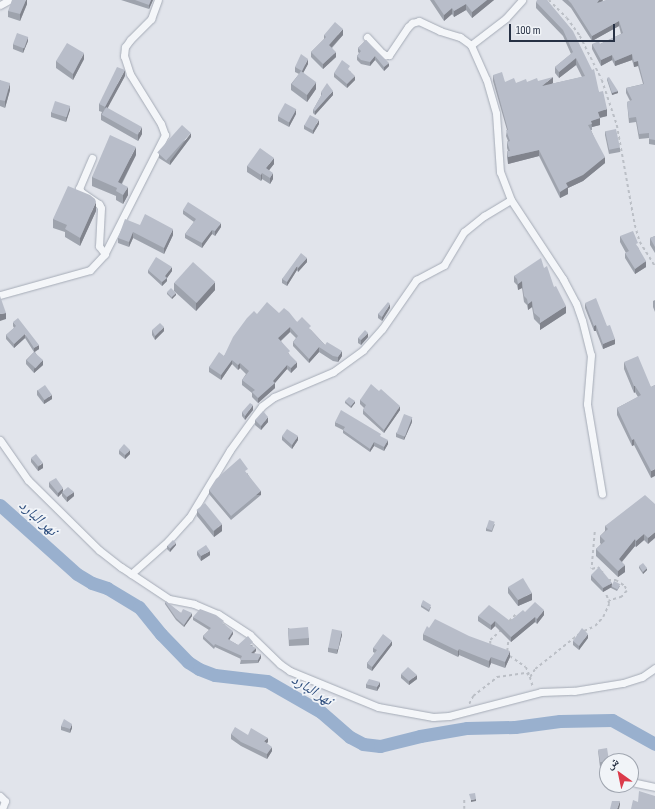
<!DOCTYPE html>
<html>
<head>
<meta charset="utf-8">
<style>
  body { margin:0 }
  #map { position:relative; width:655px; height:809px; overflow:hidden; background:#e1e4eb; font-family:"Sofia Sans Condensed","Noto Naskh Arabic",sans-serif }
  div>[style] { position:absolute }
  [style*='--x'] { left:calc(var(--x)*1px); top:calc(var(--y)*1px); width:calc(var(--w)*1px); rotate:calc(var(--a)*1deg) }
  .river>* { height:13px; margin:-6.5px; padding:0 6.5px; transform-origin:6.5px; border-radius:6.5px; background:#99b0ce }
  .path>* { height:1.5px; margin-top:-0.75px; transform-origin:0; background:repeating-linear-gradient(90deg,#bbbfc6 0 3px,transparent 0 6px) }
  .roads { filter:drop-shadow(0 0 1px #a5abb6) drop-shadow(0 0 1px #a5abb6) }
  .minor>* { height:7px; margin:-3.5px; padding:0 3.5px; transform-origin:3.5px; border-radius:3.5px; background:#f4f6f9 }
  .wall>* { inset:0; background:#9ea3ad }
  .shaded-wall>* { inset:0; background:#81848d; transform-origin:0 0 }
  .building>* { inset:0; background:#b8bdc9; transform-origin:0 0 }
  span { translate:-50% -50%; white-space:nowrap; text-align:center; line-height:1.15; -webkit-text-stroke:3.5px #f1f4f8; paint-order:stroke }
  .water-label { font-size:15px; color:#2d4d7d; font-style:italic }
  .north { position:absolute; left:599px; top:753px; width:40px; height:40px; box-sizing:border-box; background:#f1f4f8; border:1px solid #a0a6b0; border-radius:50%; rotate:327deg; font-size:11px; font-weight:700; line-height:16px; text-align:center; color:#273144 }
  .north::after { content:''; display:block; margin:auto; width:14px; height:18px; background:#db3b4b; clip-path:polygon(50% 0,100% 100%,50% 72%,0 100%) }
  .scale { position:absolute; left:509px; top:24px; width:106px; height:18px; box-sizing:border-box; border:2px solid #273144; border-top:0; padding-left:5px; font-size:12px; line-height:14px; white-space:nowrap; color:#273144; -webkit-text-stroke:3px #f1f4f8; paint-order:stroke }
</style>
</head>
<body>
<div id="map">
  <div class="river">
    <i style="--x:0;--y:505;--w:103;--a:41.9"></i>
    <i style="--x:77;--y:574;--w:17;--a:31"></i>
    <i style="--x:92;--y:583;--w:16;--a:18"></i>
    <i style="--x:107;--y:588;--w:37;--a:31"></i>
    <i style="--x:139;--y:607;--w:35;--a:51"></i>
    <i style="--x:161;--y:634;--w:39;--a:46"></i>
    <i style="--x:188;--y:662;--w:13;--a:32"></i>
    <i style="--x:199;--y:669;--w:17;--a:21"></i>
    <i style="--x:215;--y:675;--w:52;--a:6.6"></i>
    <i style="--x:267;--y:681;--w:62;--a:29.9"></i>
    <i style="--x:321;--y:712;--w:38;--a:41"></i>
    <i style="--x:350;--y:737;--w:15;--a:28"></i>
    <i style="--x:363;--y:744;--w:17;--a:7"></i>
    <i style="--x:380;--y:746;--w:41;--a:-14"></i>
    <i style="--x:420;--y:736;--w:48;--a:-9.7"></i>
    <i style="--x:467;--y:728;--w:48;--a:-1.2"></i>
    <i style="--x:515;--y:727;--w:45;--a:-7.6"></i>
    <i style="--x:560;--y:721;--w:52;--a:-1.1"></i>
    <i style="--x:612;--y:720;--w:49;--a:29.2"></i>
  </div>
  <div class="path">
    <i style="--x:549;--y:0;--w:25;--a:45"></i>
    <i style="--x:567;--y:18;--w:22;--a:54"></i>
    <i style="--x:580;--y:36;--w:49;--a:63.4"></i>
    <i style="--x:602;--y:80;--w:47;--a:71.6"></i>
    <i style="--x:617;--y:125;--w:102;--a:79.8"></i>
    <i style="--x:635;--y:225;--w:18;--a:74"></i>
    <i style="--x:640;--y:242;--w:28;--a:58"></i>
    <i style="--x:595;--y:532;--w:37;--a:95"></i>
    <i style="--x:592;--y:569;--w:6;--a:-18"></i>
    <i style="--x:598;--y:567;--w:7;--a:45"></i>
    <i style="--x:608;--y:580;--w:8;--a:0"></i>
    <i style="--x:616;--y:580;--w:11;--a:34"></i>
    <i style="--x:625;--y:586;--w:5;--a:68"></i>
    <i style="--x:627;--y:591;--w:8;--a:130"></i>
    <i style="--x:622;--y:597;--w:14;--a:163"></i>
    <i style="--x:509;--y:621;--w:10;--a:-45"></i>
    <i style="--x:584;--y:631;--w:12;--a:-24"></i>
    <i style="--x:595;--y:626;--w:12;--a:-48"></i>
    <i style="--x:603;--y:617;--w:14;--a:-65"></i>
    <i style="--x:609;--y:604;--w:10;--a:-107"></i>
    <i style="--x:490;--y:644;--w:4;--a:-90"></i>
    <i style="--x:490;--y:640;--w:15;--a:-42"></i>
    <i style="--x:507;--y:651;--w:9;--a:-84"></i>
    <i style="--x:510;--y:656;--w:19;--a:35"></i>
    <i style="--x:526;--y:667;--w:8;--a:67"></i>
    <i style="--x:530;--y:677;--w:9;--a:-58"></i>
    <i style="--x:535;--y:669;--w:56;--a:-38.5"></i>
    <i style="--x:469;--y:704;--w:9;--a:-63"></i>
    <i style="--x:473;--y:696;--w:31;--a:-38"></i>
    <i style="--x:497;--y:677;--w:30;--a:-8"></i>
    <i style="--x:527;--y:673;--w:5;--a:53"></i>
    <i style="--x:530;--y:677;--w:10;--a:73"></i>
    <i style="--x:464;--y:809;--w:11;--a:-90"></i>
  </div>
  <div class="roads">
    <div class="minor">
      <i style="--x:0;--y:5;--w:10;--a:-29"></i>
      <i style="--x:367;--y:37;--w:22;--a:47"></i>
      <i style="--x:382;--y:53;--w:4;--a:34"></i>
      <i style="--x:385;--y:55;--w:4;--a:0"></i>
      <i style="--x:389;--y:55;--w:34;--a:-56"></i>
      <i style="--x:408;--y:27;--w:6;--a:-45"></i>
      <i style="--x:412;--y:23;--w:7;--a:-16"></i>
      <i style="--x:419;--y:21;--w:23;--a:25"></i>
      <i style="--x:440;--y:31;--w:21;--a:17"></i>
      <i style="--x:460;--y:37;--w:14;--a:36"></i>
      <i style="--x:92;--y:158;--w:33;--a:113"></i>
      <i style="--x:79;--y:188;--w:4;--a:63"></i>
      <i style="--x:81;--y:192;--w:22;--a:34"></i>
      <i style="--x:99;--y:204;--w:4;--a:63"></i>
      <i style="--x:101;--y:208;--w:38;--a:93"></i>
      <i style="--x:99;--y:246;--w:10;--a:53"></i>
      <i style="--x:511;--y:200;--w:95;--a:56.6"></i>
      <i style="--x:563;--y:279;--w:27;--a:62"></i>
      <i style="--x:576;--y:303;--w:18;--a:71"></i>
      <i style="--x:582;--y:320;--w:36;--a:76"></i>
      <i style="--x:591;--y:355;--w:49;--a:94.7"></i>
      <i style="--x:587;--y:404;--w:91;--a:80.5"></i>
      <i style="--x:0;--y:295;--w:93;--a:-15.5"></i>
      <i style="--x:90;--y:270;--w:21;--a:-47"></i>
      <i style="--x:104;--y:255;--w:135;--a:-63.1"></i>
      <i style="--x:165;--y:135;--w:12;--a:-110"></i>
      <i style="--x:161;--y:124;--w:59;--a:-121.8"></i>
      <i style="--x:130;--y:74;--w:19;--a:-108"></i>
      <i style="--x:124;--y:56;--w:9;--a:-84"></i>
      <i style="--x:125;--y:47;--w:9;--a:-54"></i>
      <i style="--x:130;--y:40;--w:30;--a:-45"></i>
      <i style="--x:151;--y:19;--w:20;--a:-70"></i>
      <i style="--x:0;--y:440;--w:49;--a:55"></i>
      <i style="--x:28;--y:480;--w:100;--a:44.6"></i>
      <i style="--x:99;--y:550;--w:28;--a:38"></i>
      <i style="--x:121;--y:567;--w:58;--a:33.7"></i>
      <i style="--x:169;--y:599;--w:25;--a:11"></i>
      <i style="--x:194;--y:604;--w:26;--a:23"></i>
      <i style="--x:218;--y:614;--w:38;--a:33"></i>
      <i style="--x:250;--y:635;--w:42;--a:44"></i>
      <i style="--x:280;--y:664;--w:12;--a:35"></i>
      <i style="--x:290;--y:671;--w:95;--a:22.2"></i>
      <i style="--x:378;--y:707;--w:56;--a:10.3"></i>
      <i style="--x:433;--y:717;--w:16;--a:-4"></i>
      <i style="--x:449;--y:716;--w:95;--a:-14.6"></i>
      <i style="--x:541;--y:692;--w:33;--a:-2"></i>
      <i style="--x:574;--y:691;--w:50;--a:-9.3"></i>
      <i style="--x:623;--y:683;--w:20;--a:-18"></i>
      <i style="--x:642;--y:677;--w:16;--a:-35"></i>
      <i style="--x:131;--y:574;--w:50;--a:-41.7"></i>
      <i style="--x:168;--y:541;--w:31;--a:-48"></i>
      <i style="--x:189;--y:518;--w:79;--a:-58.9"></i>
      <i style="--x:230;--y:450;--w:54;--a:-54"></i>
      <i style="--x:262;--y:406;--w:15;--a:-37"></i>
      <i style="--x:274;--y:397;--w:64;--a:-23"></i>
      <i style="--x:333;--y:372;--w:37;--a:-36"></i>
      <i style="--x:363;--y:350;--w:28;--a:-48"></i>
      <i style="--x:382;--y:329;--w:60;--a:-55.2"></i>
      <i style="--x:416;--y:280;--w:32;--a:-28"></i>
      <i style="--x:444;--y:265;--w:39;--a:-59"></i>
      <i style="--x:464;--y:232;--w:26;--a:-39"></i>
      <i style="--x:484;--y:216;--w:31;--a:-31"></i>
      <i style="--x:511;--y:200;--w:30;--a:-111"></i>
      <i style="--x:500;--y:172;--w:59;--a:-93.9"></i>
      <i style="--x:496;--y:113;--w:35;--a:-106"></i>
      <i style="--x:486;--y:79;--w:37;--a:-114"></i>
      <i style="--x:471;--y:45;--w:44;--a:-37.6"></i>
      <i style="--x:506;--y:18;--w:24;--a:-48"></i>
      <i style="--x:636;--y:783;--w:19;--a:12"></i>
      <i style="--x:0;--y:796;--w:7;--a:45"></i>
      <i style="--x:5;--y:801;--w:9;--a:111"></i>
    </div>
  </div>
  <div class="wall">
    <i style="clip-path:polygon(27px 0,27px 4px,20px 21px,8px 17px,8px 11px)"></i>
    <i style="clip-path:polygon(121px 0,153px 0,149px 9px)"></i>
    <i style="clip-path:polygon(430px 0,494px 0,472px 18px,466px 10px,454px 17px,452px 14px,444px 21px)"></i>
    <i style="clip-path:polygon(547px 0,599px 92px,607px 116px,600px 118px,600px 125px,592px 127px,592px 130px,591px 130px,605px 163px,583px 181px,568px 188px,568px 194px,560px 198px,539px 156px,508px 164px,507px 158px,507px 151px,508px 151px,507px 148px,507px 142px,508px 141px,506px 136px,507px 130px,493px 81px,493px 75px,505px 82px,516px 83px,538px 81px,553px 83px,551px 84px,582px 77px,576px 65px,559px 78px,555px 73px,555px 67px,571px 54px,563px 36px,536px 8px,536px 2px)"></i>
    <i style="clip-path:polygon(562px 0,603px 0,602px 1px,655px 0,655px 145px,649px 144px,649px 138px,639px 139px,636px 122px,629px 123px,627px 102px,630px 101px,626px 93px,626px 88px,643px 84px,638px 66px,634px 67px,632px 60px,615px 66px,612px 60px,601px 66px,592px 49px,592px 44px,600px 44px,621px 34px,619px 26px,592px 41px,571px 8px)"></i>
    <i style="clip-path:polygon(324px 35px,343px 35px,332px 48px,336px 57px,323px 69px,311px 57px,311px 52px,324px 39px)"></i>
    <i style="clip-path:polygon(366px 40px,389px 66px,384px 71px,375px 60px,370px 66px,361px 64px,357px 60px,357px 56px,359px 53px,358px 52px,358px 48px)"></i>
    <i style="clip-path:polygon(28px 41px,23px 53px,13px 49px,13px 44px)"></i>
    <i style="clip-path:polygon(84px 59px,73px 80px,56px 68px,56px 61px)"></i>
    <i style="clip-path:polygon(308px 64px,303px 73px,316px 89px,307px 102px,291px 90px,291px 84px,299px 74px,295px 72px,295px 67px)"></i>
    <i style="clip-path:polygon(350px 71px,355px 80px,347px 88px,334px 77px,334px 73px)"></i>
    <i style="clip-path:polygon(125px 76px,107px 108px,142px 134px,138px 141px,101px 120px,101px 114px,102px 112px,99px 111px,99px 104px)"></i>
    <i style="clip-path:polygon(607px 78px,618px 93px,612px 95px,607px 80px)"></i>
    <i style="clip-path:polygon(0 80px,10px 90px,5px 108px,0 106px)"></i>
    <i style="clip-path:polygon(321px 92px,333px 95px,315px 115px,313px 113px,313px 110px,321px 96px)"></i>
    <i style="clip-path:polygon(70px 110px,66px 122px,51px 117px,51px 112px)"></i>
    <i style="clip-path:polygon(296px 114px,289px 127px,278px 121px,278px 116px)"></i>
    <i style="clip-path:polygon(319px 124px,313px 134px,304px 129px,304px 125px)"></i>
    <i style="clip-path:polygon(605px 131px,620px 148px,620px 152px,609px 154px,605px 135px)"></i>
    <i style="clip-path:polygon(191px 137px,170px 165px,159px 158px,159px 154px)"></i>
    <i style="clip-path:polygon(136px 155px,122px 184px,128px 195px,123px 204px,116px 200px,116px 196px,92px 186px,92px 177px)"></i>
    <i style="clip-path:polygon(274px 164px,269px 170px,273px 179px,270px 184px,262px 179px,261px 181px,247px 172px,247px 166px)"></i>
    <i style="clip-path:polygon(183px 210px,221px 227px,215px 236px,212px 234px,202px 248px,185px 238px,185px 234px,194px 222px,183px 214px)"></i>
    <i style="clip-path:polygon(96px 211px,80px 246px,65px 237px,65px 232px,53px 228px,53px 219px)"></i>
    <i style="clip-path:polygon(140px 225px,173px 235px,164px 254px,133px 238px,129px 247px,118px 243px,118px 238px)"></i>
    <i style="clip-path:polygon(620px 236px,638px 247px,646px 267px,635px 274px,625px 258px,625px 253px,626px 253px,620px 242px)"></i>
    <i style="clip-path:polygon(655px 236px,655px 253px,650px 245px,650px 238px)"></i>
    <i style="clip-path:polygon(307px 258px,307px 262px,298px 272px,297px 270px,287px 286px,282px 283px,282px 279px)"></i>
    <i style="clip-path:polygon(544px 268px,566px 313px,540px 330px,540px 325px,534px 319px,532px 307px,528px 310px,527px 305px,524px 302px,522px 288px,518px 290px,517px 285px,514px 282px,514px 276px)"></i>
    <i style="clip-path:polygon(148px 270px,172px 271px,167px 278px,167px 281px,162px 286px,148px 273px)"></i>
    <i style="clip-path:polygon(174px 283px,215px 290px,196px 311px,174px 291px)"></i>
    <i style="clip-path:polygon(167px 292px,176px 295px,172px 299px,167px 294px)"></i>
    <i style="clip-path:polygon(655px 300px,655px 312px,653px 307px,653px 301px)"></i>
    <i style="clip-path:polygon(585px 303px,615px 344px,603px 349px,596px 331px,594px 331px,585px 308px)"></i>
    <i style="clip-path:polygon(390px 308px,382px 321px,378px 318px,378px 314px)"></i>
    <i style="clip-path:polygon(279px 313px,297px 322px,311px 330px,325px 345px,342px 356px,338px 362px,333px 361px,319px 352px,309px 363px,293px 346px,293px 342px,296px 338px,290px 332px,281px 341px,297px 367px,291px 373px,287px 369px,275px 383px,275px 388px,258px 403px,252px 397px,252px 393px,242px 385px,242px 380px,246px 374px,240px 368px,238px 370px,232px 364px,221px 380px,209px 372px,209px 367px,224px 356px,257px 314px)"></i>
    <i style="clip-path:polygon(13px 322px,39px 349px,35px 352px,43px 365px,34px 373px,26px 364px,26px 360px,34px 352px,25px 338px,14px 348px,6px 339px,6px 335px,14px 328px,13px 326px)"></i>
    <i style="clip-path:polygon(152px 330px,164px 331px,155px 340px,152px 335px)"></i>
    <i style="clip-path:polygon(368px 337px,361px 345px,358px 343px,358px 338px)"></i>
    <i style="clip-path:polygon(624px 362px,651px 387px,655px 385px,651px 478px,634px 445px,632px 446px,617px 415px,617px 408px,638px 397px,635px 392px,634px 393px,624px 369px)"></i>
    <i style="clip-path:polygon(37px 390px,52px 399px,44px 404px,37px 395px)"></i>
    <i style="clip-path:polygon(379px 391px,400px 410px,384px 433px,363px 414px,363px 410px,364px 408px,360px 404px,360px 400px)"></i>
    <i style="clip-path:polygon(345px 401px,355px 403px,351px 408px,345px 403px)"></i>
    <i style="clip-path:polygon(253px 410px,245px 420px,242px 416px,242px 412px)"></i>
    <i style="clip-path:polygon(255px 420px,268px 422px,261px 430px,255px 425px)"></i>
    <i style="clip-path:polygon(335px 422px,381px 437px,388px 444px,384px 451px,374px 446px,370px 452px,343px 433px,343px 430px,335px 426px)"></i>
    <i style="clip-path:polygon(412px 422px,404px 440px,396px 437px,396px 433px)"></i>
    <i style="clip-path:polygon(282px 436px,298px 440px,292px 449px,282px 440px)"></i>
    <i style="clip-path:polygon(119px 450px,130px 454px,125px 459px,119px 454px)"></i>
    <i style="clip-path:polygon(31px 458px,43px 468px,38px 471px,31px 462px)"></i>
    <i style="clip-path:polygon(247px 473px,261px 495px,231px 520px,209px 494px,209px 490px,248px 473px)"></i>
    <i style="clip-path:polygon(49px 482px,63px 491px,74px 496px,67px 502px,62px 496px,62px 493px,58px 497px,49px 487px)"></i>
    <i style="clip-path:polygon(655px 504px,648px 544px,644px 540px,636px 547px,635px 546px,622px 562px,625px 572px,618px 577px,596px 556px,596px 549px,601px 544px,600px 543px,600px 536px,605px 531px,605px 526px)"></i>
    <i style="clip-path:polygon(197px 510px,222px 531px,214px 537px,197px 516px)"></i>
    <i style="clip-path:polygon(495px 524px,492px 532px,486px 531px,486px 528px)"></i>
    <i style="clip-path:polygon(176px 545px,170px 552px,167px 549px,167px 546px)"></i>
    <i style="clip-path:polygon(197px 551px,210px 555px,201px 561px,197px 555px)"></i>
    <i style="clip-path:polygon(639px 566px,647px 570px,643px 574px,639px 568px)"></i>
    <i style="clip-path:polygon(591px 575px,612px 586px,620px 586px,617px 591px,611px 588px,611px 587px,603px 592px,591px 580px)"></i>
    <i style="clip-path:polygon(508px 587px,532px 600px,518px 606px,508px 593px)"></i>
    <i style="clip-path:polygon(165px 602px,181px 613px,192px 616px,184px 627px,176px 620px,165px 604px)"></i>
    <i style="clip-path:polygon(421px 605px,431px 607px,429px 612px,421px 607px)"></i>
    <i style="clip-path:polygon(525px 612px,544px 615px,537px 624px,535px 622px,511px 642px,495px 626px,491px 630px,478px 621px,478px 616px,510px 621px)"></i>
    <i style="clip-path:polygon(193px 617px,224px 624px,233px 634px,229px 640px,238px 645px,253px 645px,252px 646px,256px 651px,254px 653px,261px 658px,258px 663px,240px 664px,241px 659px,215px 647px,214px 649px,203px 639px,203px 636px,209px 630px,193px 620px)"></i>
    <i style="clip-path:polygon(288px 628px,309px 638px,309px 645px,289px 646px)"></i>
    <i style="clip-path:polygon(423px 634px,510px 657px,505px 668px,491px 663px,489px 668px,459px 655px,458px 657px,423px 640px)"></i>
    <i style="clip-path:polygon(342px 635px,337px 654px,328px 652px,328px 648px)"></i>
    <i style="clip-path:polygon(588px 638px,579px 650px,573px 645px,573px 641px)"></i>
    <i style="clip-path:polygon(392px 645px,372px 671px,367px 668px,367px 663px,375px 653px,373px 652px,373px 648px)"></i>
    <i style="clip-path:polygon(401px 674px,417px 679px,409px 685px,401px 678px)"></i>
    <i style="clip-path:polygon(366px 684px,380px 686px,377px 691px,366px 688px)"></i>
    <i style="clip-path:polygon(61px 726px,72px 728px,70px 733px,61px 730px)"></i>
    <i style="clip-path:polygon(231px 734px,248px 735px,268px 742px,266px 743px,272px 751px,267px 759px,241px 746px,231px 739px)"></i>
    <i style="clip-path:polygon(598px 750px,607px 761px,607px 766px,600px 767px)"></i>
  </div>
  <div class="shaded-wall">
    <i style="clip-path:polygon(26px 0,27px 0,27px 4px,20px 21px,20px 14px)"></i>
    <i style="clip-path:polygon(151px 0,153px 0,149px 9px,149px 5px)"></i>
    <i style="clip-path:polygon(487px 0,494px 0,472px 18px,472px 12px)"></i>
    <i style="clip-path:polygon(599px 0,603px 0,597px 8px,597px 3px)"></i>
    <i style="clip-path:polygon(466px 4px,466px 10px,454px 17px,454px 11px)"></i>
    <i style="clip-path:polygon(452px 8px,452px 14px,444px 21px,444px 15px)"></i>
    <i style="clip-path:polygon(619px 21px,619px 26px,592px 41px,592px 36px)"></i>
    <i style="clip-path:polygon(343px 29px,343px 35px,329px 50px,329px 45px)"></i>
    <i style="clip-path:polygon(28px 37px,28px 41px,23px 53px,23px 48px)"></i>
    <i style="clip-path:polygon(336px 52px,336px 57px,323px 69px,323px 64px)"></i>
    <i style="clip-path:polygon(84px 53px,84px 59px,73px 80px,73px 74px)"></i>
    <i style="clip-path:polygon(632px 54px,632px 60px,615px 66px,615px 61px)"></i>
    <i style="clip-path:polygon(612px 55px,612px 60px,601px 66px,601px 60px)"></i>
    <i style="clip-path:polygon(375px 56px,375px 60px,370px 66px,370px 62px)"></i>
    <i style="clip-path:polygon(576px 58px,576px 65px,559px 78px,559px 72px)"></i>
    <i style="clip-path:polygon(308px 59px,308px 64px,302px 75px,302px 71px)"></i>
    <i style="clip-path:polygon(638px 61px,638px 66px,634px 67px,634px 62px)"></i>
    <i style="clip-path:polygon(389px 63px,389px 66px,384px 71px,384px 67px)"></i>
    <i style="clip-path:polygon(125px 70px,125px 76px,105px 113px,105px 107px)"></i>
    <i style="clip-path:polygon(355px 76px,355px 80px,347px 88px,347px 84px)"></i>
    <i style="clip-path:polygon(553px 77px,553px 83px,542px 93px,542px 86px)"></i>
    <i style="clip-path:polygon(316px 82px,316px 89px,307px 102px,307px 95px)"></i>
    <i style="clip-path:polygon(10px 83px,10px 90px,5px 108px,5px 101px)"></i>
    <i style="clip-path:polygon(333px 91px,333px 95px,315px 115px,315px 111px)"></i>
    <i style="clip-path:polygon(618px 91px,618px 93px,612px 95px,612px 93px)"></i>
    <i style="clip-path:polygon(70px 106px,70px 110px,66px 122px,66px 117px)"></i>
    <i style="clip-path:polygon(296px 109px,296px 114px,289px 127px,289px 122px)"></i>
    <i style="clip-path:polygon(607px 109px,607px 116px,598px 118px,598px 112px)"></i>
    <i style="clip-path:polygon(600px 118px,600px 125px,592px 127px,591px 121px)"></i>
    <i style="clip-path:polygon(319px 120px,319px 124px,313px 134px,313px 130px)"></i>
    <i style="clip-path:polygon(142px 127px,142px 134px,138px 141px,138px 135px)"></i>
    <i style="clip-path:polygon(191px 133px,191px 137px,170px 165px,170px 161px)"></i>
    <i style="clip-path:polygon(136px 147px,136px 155px,118px 190px,118px 182px)"></i>
    <i style="clip-path:polygon(539px 150px,539px 156px,508px 164px,508px 157px)"></i>
    <i style="clip-path:polygon(605px 157px,605px 163px,583px 181px,568px 188px,568px 194px,560px 198px,560px 192px,566px 183px)"></i>
    <i style="clip-path:polygon(274px 158px,274px 164px,266px 174px,266px 168px)"></i>
    <i style="clip-path:polygon(262px 173px,262px 179px,261px 181px,261px 175px)"></i>
    <i style="clip-path:polygon(273px 173px,273px 179px,270px 184px,270px 178px)"></i>
    <i style="clip-path:polygon(128px 187px,128px 195px,123px 204px,123px 195px)"></i>
    <i style="clip-path:polygon(96px 202px,96px 211px,80px 246px,80px 238px)"></i>
    <i style="clip-path:polygon(221px 223px,221px 227px,215px 236px,215px 231px)"></i>
    <i style="clip-path:polygon(173px 229px,173px 235px,164px 254px,164px 248px)"></i>
    <i style="clip-path:polygon(212px 230px,212px 234px,202px 248px,202px 243px)"></i>
    <i style="clip-path:polygon(133px 232px,133px 238px,129px 247px,129px 242px)"></i>
    <i style="clip-path:polygon(307px 258px,307px 262px,298px 272px,298px 268px)"></i>
    <i style="clip-path:polygon(646px 261px,646px 267px,635px 274px,635px 269px)"></i>
    <i style="clip-path:polygon(297px 266px,297px 270px,287px 286px,287px 282px)"></i>
    <i style="clip-path:polygon(172px 267px,172px 271px,167px 278px,167px 281px,162px 286px,162px 282px,165px 276px)"></i>
    <i style="clip-path:polygon(522px 281px,522px 288px,518px 290px,518px 284px)"></i>
    <i style="clip-path:polygon(215px 282px,215px 290px,196px 311px,196px 302px)"></i>
    <i style="clip-path:polygon(176px 293px,176px 295px,172px 299px,172px 297px)"></i>
    <i style="clip-path:polygon(532px 301px,532px 307px,528px 310px,528px 304px)"></i>
    <i style="clip-path:polygon(390px 304px,390px 308px,382px 321px,382px 317px)"></i>
    <i style="clip-path:polygon(566px 306px,566px 313px,540px 330px,540px 323px)"></i>
    <i style="clip-path:polygon(6px 313px,6px 319px,0 321px,0 314px)"></i>
    <i style="clip-path:polygon(596px 325px,596px 331px,594px 331px,594px 326px)"></i>
    <i style="clip-path:polygon(164px 327px,164px 331px,155px 340px,155px 336px)"></i>
    <i style="clip-path:polygon(290px 327px,290px 332px,278px 343px,278px 338px)"></i>
    <i style="clip-path:polygon(368px 333px,368px 337px,361px 345px,361px 340px)"></i>
    <i style="clip-path:polygon(25px 334px,25px 338px,14px 348px,14px 344px)"></i>
    <i style="clip-path:polygon(615px 339px,615px 344px,603px 349px,603px 344px)"></i>
    <i style="clip-path:polygon(39px 345px,39px 349px,34px 352px,34px 348px)"></i>
    <i style="clip-path:polygon(319px 347px,319px 352px,309px 363px,309px 359px)"></i>
    <i style="clip-path:polygon(342px 351px,342px 356px,338px 362px,338px 357px)"></i>
    <i style="clip-path:polygon(43px 360px,43px 365px,34px 373px,34px 369px)"></i>
    <i style="clip-path:polygon(232px 360px,232px 364px,221px 380px,221px 375px)"></i>
    <i style="clip-path:polygon(297px 362px,297px 367px,291px 373px,291px 368px)"></i>
    <i style="clip-path:polygon(240px 363px,240px 368px,238px 370px,238px 365px)"></i>
    <i style="clip-path:polygon(287px 365px,287px 369px,274px 384px,275px 383px,275px 388px,258px 403px,258px 398px)"></i>
    <i style="clip-path:polygon(634px 386px,635px 386px,635px 392px,634px 393px)"></i>
    <i style="clip-path:polygon(52px 395px,52px 399px,44px 404px,44px 400px)"></i>
    <i style="clip-path:polygon(355px 401px,355px 403px,351px 408px,351px 406px)"></i>
    <i style="clip-path:polygon(253px 405px,253px 410px,245px 420px,245px 416px)"></i>
    <i style="clip-path:polygon(400px 406px,400px 410px,384px 433px,384px 430px)"></i>
    <i style="clip-path:polygon(268px 417px,268px 422px,261px 430px,261px 426px)"></i>
    <i style="clip-path:polygon(412px 417px,412px 422px,404px 440px,404px 436px)"></i>
    <i style="clip-path:polygon(298px 436px,298px 440px,292px 449px,292px 445px)"></i>
    <i style="clip-path:polygon(634px 439px,634px 445px,632px 446px,632px 440px)"></i>
    <i style="clip-path:polygon(388px 440px,388px 444px,384px 451px,384px 447px)"></i>
    <i style="clip-path:polygon(374px 442px,374px 446px,370px 452px,370px 449px)"></i>
    <i style="clip-path:polygon(130px 450px,130px 454px,125px 459px,125px 455px)"></i>
    <i style="clip-path:polygon(43px 463px,43px 468px,38px 471px,38px 467px)"></i>
    <i style="clip-path:polygon(655px 469px,655px 476px,651px 478px,651px 471px)"></i>
    <i style="clip-path:polygon(63px 488px,63px 493px,62px 492px,62px 493px,58px 497px,58px 493px)"></i>
    <i style="left:261px;top:491px;width:4px;height:39px;rotate:90deg"></i>
    <i style="clip-path:polygon(74px 492px,74px 496px,67px 502px,67px 497px)"></i>
    <i style="clip-path:polygon(222px 524px,222px 531px,214px 537px,214px 531px)"></i>
    <i style="clip-path:polygon(655px 532px,655px 538px,648px 544px,648px 538px)"></i>
    <i style="clip-path:polygon(644px 534px,644px 540px,636px 547px,636px 541px)"></i>
    <i style="clip-path:polygon(635px 539px,635px 546px,619px 565px,619px 559px)"></i>
    <i style="clip-path:polygon(176px 543px,176px 545px,170px 552px,170px 549px)"></i>
    <i style="clip-path:polygon(210px 551px,210px 555px,201px 561px,201px 556px)"></i>
    <i style="clip-path:polygon(625px 565px,625px 572px,618px 577px,618px 571px)"></i>
    <i style="clip-path:polygon(647px 568px,647px 570px,643px 574px,643px 572px)"></i>
    <i style="clip-path:polygon(612px 583px,612px 587px,603px 592px,603px 588px)"></i>
    <i style="clip-path:polygon(532px 593px,532px 600px,518px 606px,518px 600px)"></i>
    <i style="clip-path:polygon(544px 610px,544px 615px,537px 624px,537px 619px)"></i>
    <i style="clip-path:polygon(192px 613px,192px 616px,184px 627px,184px 625px)"></i>
    <i style="clip-path:polygon(535px 617px,535px 622px,511px 642px,511px 637px)"></i>
    <i style="clip-path:polygon(495px 621px,495px 626px,491px 630px,491px 625px)"></i>
    <i style="clip-path:polygon(233px 631px,233px 634px,228px 642px,228px 639px)"></i>
    <i style="clip-path:polygon(342px 631px,342px 635px,337px 654px,337px 650px)"></i>
    <i style="clip-path:polygon(588px 634px,588px 638px,579px 650px,579px 646px)"></i>
    <i style="clip-path:polygon(392px 641px,392px 645px,372px 671px,372px 667px)"></i>
    <i style="clip-path:polygon(256px 648px,256px 651px,251px 656px,251px 653px)"></i>
    <i style="clip-path:polygon(459px 649px,459px 655px,458px 657px,458px 651px)"></i>
    <i style="clip-path:polygon(510px 651px,510px 657px,505px 668px,505px 662px)"></i>
    <i style="clip-path:polygon(261px 654px,261px 658px,258px 663px,258px 660px)"></i>
    <i style="clip-path:polygon(491px 657px,491px 663px,489px 668px,489px 661px)"></i>
    <i style="clip-path:polygon(417px 675px,417px 679px,409px 685px,409px 681px)"></i>
    <i style="clip-path:polygon(380px 682px,380px 686px,377px 691px,377px 687px)"></i>
    <i style="clip-path:polygon(72px 724px,72px 728px,70px 733px,70px 729px)"></i>
    <i style="clip-path:polygon(268px 738px,268px 742px,264px 746px,264px 741px)"></i>
    <i style="clip-path:polygon(272px 747px,272px 751px,267px 759px,267px 754px)"></i>
    <i style="clip-path:polygon(476px 799px,476px 801px,471px 802px,471px 800px)"></i>
    <i style="clip-path:polygon(620px 801px,620px 805px,619px 809px,617px 809px)"></i>
  </div>
  <div class="building">
    <i style="clip-path:polygon(12px 0,26px 0,20px 14px,8px 11px)"></i>
    <i style="clip-path:polygon(135px 0,151px 0,149px 5px)"></i>
    <i style="clip-path:polygon(434px 0,487px 0,472px 12px,466px 4px,454px 11px,452px 8px,444px 15px)"></i>
    <i style="clip-path:polygon(537px 0,547px 0,573px 31px,592px 70px,594px 69px,599px 92px,603px 91px,607px 109px,598px 112px,600px 118px,591px 121px,592px 124px,588px 125px,605px 157px,583px 175px,566px 183px,568px 187px,560px 192px,539px 150px,508px 157px,507px 151px,510px 151px,507px 142px,510px 141px,506px 130px,508px 130px,493px 75px,502px 72px,505px 82px,514px 78px,516px 83px,526px 79px,527px 82px,537px 78px,538px 81px,553px 77px,542px 86px,585px 76px,576px 58px,559px 72px,555px 67px,573px 52px,563px 30px,536px 2px)"></i>
    <i style="clip-path:polygon(568px 0,599px 0,597px 3px,606px 0,655px 0,655px 140px,649px 139px,649px 133px,639px 134px,636px 117px,629px 118px,627px 102px,632px 100px,626px 88px,644px 84px,638px 61px,634px 62px,632px 54px,615px 61px,612px 55px,601px 60px,592px 44px,599px 41px,600px 44px,623px 33px,619px 21px,592px 36px,571px 3px)"></i>
    <i style="clip-path:polygon(335px 22px,343px 29px,329px 45px,336px 52px,323px 64px,311px 52px,326px 37px,324px 35px)"></i>
    <i style="left:17px;top:33px;width:12px;height:12px;rotate:20deg"></i>
    <i style="clip-path:polygon(366px 40px,389px 63px,384px 67px,375px 56px,370px 62px,361px 60px,357px 56px,361px 51px,358px 48px)"></i>
    <i style="clip-path:polygon(67px 43px,84px 53px,73px 74px,56px 61px)"></i>
    <i style="clip-path:polygon(301px 54px,308px 59px,302px 71px,295px 67px)"></i>
    <i style="clip-path:polygon(342px 60px,350px 66px,348px 69px,355px 76px,347px 84px,334px 73px)"></i>
    <i style="clip-path:polygon(117px 67px,125px 70px,105px 107px,99px 104px)"></i>
    <i style="left:301px;top:71px;width:19px;height:16px;rotate:36deg"></i>
    <i style="clip-path:polygon(609px 77px,618px 91px,612px 93px,607px 78px)"></i>
    <i style="clip-path:polygon(0 80px,10px 83px,5px 101px,0 100px)"></i>
    <i style="clip-path:polygon(327px 83px,333px 91px,315px 111px,313px 110px,322px 94px,321px 92px)"></i>
    <i style="left:55px;top:101px;width:16px;height:12px;rotate:18deg"></i>
    <i style="left:285px;top:103px;width:13px;height:15px;rotate:29deg"></i>
    <i style="left:106px;top:107px;width:41px;height:9px;rotate:29deg"></i>
    <i style="left:310px;top:115px;width:10px;height:12px;rotate:29deg"></i>
    <i style="left:182px;top:125px;width:12px;height:37px;rotate:42deg"></i>
    <i style="left:616px;top:129px;width:19px;height:11px;rotate:78deg"></i>
    <i style="clip-path:polygon(110px 135px,136px 147px,118px 182px,128px 187px,123px 195px,116px 191px,117px 188px,92px 177px)"></i>
    <i style="clip-path:polygon(260px 148px,274px 158px,266px 168px,273px 173px,270px 178px,262px 173px,261px 175px,247px 166px)"></i>
    <i style="clip-path:polygon(68px 186px,90px 195px,95px 199px,96px 202px,80px 238px,65px 229px,67px 225px,53px 219px)"></i>
    <i style="clip-path:polygon(188px 202px,221px 223px,215px 231px,212px 230px,202px 243px,185px 234px,196px 219px,183px 210px)"></i>
    <i style="clip-path:polygon(145px 214px,173px 229px,164px 248px,133px 232px,129px 242px,118px 238px,125px 219px,140px 225px)"></i>
    <i style="clip-path:polygon(633px 231px,638px 243px,636px 244px,646px 261px,635px 269px,625px 253px,629px 251px,620px 236px)"></i>
    <i style="clip-path:polygon(655px 236px,655px 247px,650px 238px)"></i>
    <i style="clip-path:polygon(301px 253px,307px 258px,298px 268px,297px 266px,287px 282px,282px 279px)"></i>
    <i style="clip-path:polygon(156px 257px,172px 267px,165px 276px,167px 278px,162px 282px,148px 270px)"></i>
    <i style="clip-path:polygon(541px 258px,544px 268px,547px 266px,554px 287px,556px 286px,566px 306px,540px 323px,540px 318px,534px 313px,532px 301px,528px 304px,527px 299px,524px 296px,522px 281px,518px 284px,517px 279px,514px 276px)"></i>
    <i style="left:193px;top:262px;width:30px;height:28px;rotate:42deg"></i>
    <i style="left:171px;top:288px;width:7px;height:6px;rotate:45deg"></i>
    <i style="clip-path:polygon(0 296px,6px 313px,0 314px)"></i>
    <i style="clip-path:polygon(596px 298px,607px 326px,610px 325px,615px 339px,603px 344px,596px 325px,594px 326px,585px 303px)"></i>
    <i style="clip-path:polygon(267px 302px,279px 313px,284px 308px,289px 312px,297px 322px,302px 317px,311px 326px,309px 328px,325px 345px,327px 342px,342px 351px,338px 357px,333px 356px,319px 347px,309px 359px,293px 342px,298px 336px,290px 327px,278px 338px,290px 351px,288px 353px,297px 362px,291px 368px,287px 365px,273px 381px,275px 383px,258px 398px,252px 392px,255px 390px,242px 380px,249px 371px,240px 363px,238px 365px,232px 360px,221px 375px,209px 367px,219px 352px,224px 356px,233px 337px,247px 318px,254px 311px,257px 314px)"></i>
    <i style="clip-path:polygon(388px 302px,390px 304px,382px 317px,378px 314px)"></i>
    <i style="clip-path:polygon(18px 318px,39px 345px,34px 348px,25px 334px,14px 344px,6px 335px,16px 326px,13px 322px)"></i>
    <i style="clip-path:polygon(160px 323px,164px 327px,155px 336px,152px 330px)"></i>
    <i style="clip-path:polygon(365px 330px,368px 333px,361px 340px,358px 338px)"></i>
    <i style="left:34px;top:352px;width:12px;height:11px;rotate:42deg"></i>
    <i style="clip-path:polygon(638px 356px,651px 387px,655px 385px,655px 469px,651px 471px,634px 439px,632px 440px,617px 408px,641px 395px,635px 386px,634px 386px,624px 362px)"></i>
    <i style="clip-path:polygon(371px 384px,379px 391px,381px 389px,400px 406px,384px 430px,363px 410px,366px 405px,360px 400px)"></i>
    <i style="left:45px;top:385px;width:12px;height:9px;rotate:55deg"></i>
    <i style="clip-path:polygon(349px 397px,355px 401px,351px 406px,345px 401px)"></i>
    <i style="clip-path:polygon(250px 403px,253px 405px,245px 416px,242px 412px)"></i>
    <i style="clip-path:polygon(341px 410px,381px 434px,380px 436px,388px 440px,384px 447px,374px 442px,370px 449px,343px 430px,345px 427px,335px 422px)"></i>
    <i style="clip-path:polygon(263px 411px,268px 417px,261px 426px,255px 420px)"></i>
    <i style="left:404px;top:414px;width:9px;height:21px;rotate:21deg"></i>
    <i style="clip-path:polygon(287px 429px,298px 436px,292px 445px,282px 436px)"></i>
    <i style="clip-path:polygon(124px 444px,130px 450px,125px 455px,119px 450px)"></i>
    <i style="left:36px;top:454px;width:11px;height:6px;rotate:52deg"></i>
    <i style="clip-path:polygon(240px 458px,248px 469px,245px 471px,261px 491px,231px 516px,209px 490px,216px 479px)"></i>
    <i style="clip-path:polygon(56px 478px,63px 488px,58px 493px,49px 482px)"></i>
    <i style="clip-path:polygon(68px 487px,74px 492px,67px 497px,62px 492px)"></i>
    <i style="clip-path:polygon(645px 495px,655px 504px,655px 532px,648px 538px,644px 534px,636px 541px,635px 539px,619px 559px,625px 565px,618px 571px,596px 549px,605px 541px,600px 536px,608px 529px,605px 526px)"></i>
    <i style="left:205px;top:503px;width:27px;height:11px;rotate:51deg"></i>
    <i style="left:489px;top:520px;width:6px;height:9px;rotate:18deg"></i>
    <i style="left:173px;top:540px;width:4px;height:8px;rotate:45deg"></i>
    <i style="clip-path:polygon(206px 545px,210px 551px,201px 556px,197px 551px)"></i>
    <i style="clip-path:polygon(643px 563px,647px 568px,643px 572px,639px 566px)"></i>
    <i style="clip-path:polygon(599px 567px,612px 583px,603px 588px,591px 575px)"></i>
    <i style="clip-path:polygon(523px 578px,532px 593px,518px 600px,508px 587px)"></i>
    <i style="left:614px;top:581px;width:7px;height:6px;rotate:27deg"></i>
    <i style="clip-path:polygon(423px 600px,431px 605px,429px 610px,421px 605px)"></i>
    <i style="clip-path:polygon(166px 601px,181px 613px,183px 609px,192px 613px,184px 625px,176px 618px,165px 602px)"></i>
    <i style="clip-path:polygon(535px 602px,544px 610px,537px 619px,535px 617px,511px 637px,495px 621px,491px 625px,478px 616px,489px 605px,510px 621px,523px 610px,525px 612px)"></i>
    <i style="clip-path:polygon(200px 609px,216px 615px,224px 621px,222px 623px,233px 631px,228px 639px,238px 645px,248px 636px,253px 642px,250px 645px,256px 648px,251px 653px,261px 654px,258px 660px,240px 660px,242px 656px,215px 644px,214px 646px,203px 636px,211px 628px,193px 617px)"></i>
    <i style="clip-path:polygon(435px 619px,469px 636px,510px 651px,505px 662px,491px 657px,489px 661px,459px 649px,458px 651px,423px 634px,427px 626px,429px 628px)"></i>
    <i style="left:308px;top:627px;width:11px;height:20px;rotate:85deg"></i>
    <i style="clip-path:polygon(582px 628px,588px 634px,579px 646px,573px 641px)"></i>
    <i style="left:332px;top:629px;width:10px;height:19px;rotate:11deg"></i>
    <i style="clip-path:polygon(383px 634px,392px 641px,372px 667px,367px 663px,377px 650px,373px 648px)"></i>
    <i style="clip-path:polygon(408px 667px,417px 675px,409px 681px,401px 674px)"></i>
    <i style="clip-path:polygon(369px 679px,380px 682px,377px 687px,366px 684px)"></i>
    <i style="clip-path:polygon(64px 719px,72px 724px,70px 729px,61px 726px)"></i>
    <i style="clip-path:polygon(235px 727px,248px 735px,251px 728px,268px 738px,264px 741px,272px 747px,267px 754px,241px 742px,231px 734px)"></i>
    <i style="left:607px;top:748px;width:13px;height:9px;rotate:81deg"></i>
    <i style="clip-path:polygon(639px 791px,655px 796px,655px 809px,631px 809px,633px 800px,638px 802px)"></i>
    <i style="clip-path:polygon(475px 793px,476px 799px,471px 800px,469px 794px)"></i>
    <i style="clip-path:polygon(612px 801px,620px 801px,617px 809px,610px 809px)"></i>
  </div>
  <div class="water-label">
    <span style="left:38px;top:518px;rotate:42deg">نهر البارد</span>
    <span style="left:312px;top:690px;rotate:32deg">نهر البارد</span>
  </div>
  <div class="north">ش</div>
  <div class="scale">100 m</div>
</div>
</body>
</html>
